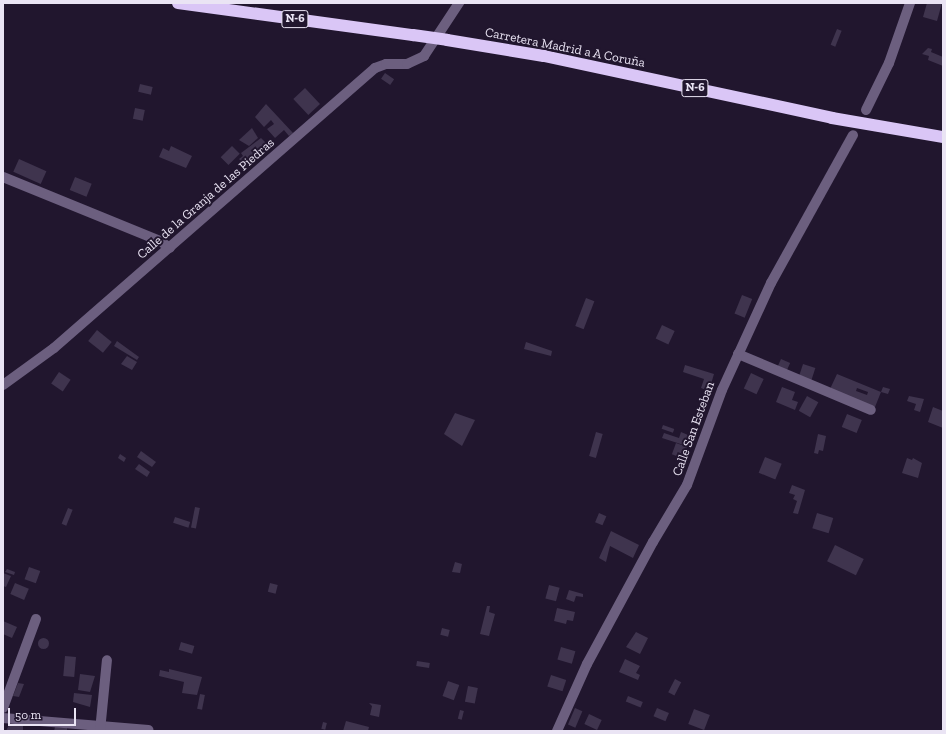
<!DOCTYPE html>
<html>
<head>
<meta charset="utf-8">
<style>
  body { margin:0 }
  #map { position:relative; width:946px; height:734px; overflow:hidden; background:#21162e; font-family:"Zilla Slab",serif }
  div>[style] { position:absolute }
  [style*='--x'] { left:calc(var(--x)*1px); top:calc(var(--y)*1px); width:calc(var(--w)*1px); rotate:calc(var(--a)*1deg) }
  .building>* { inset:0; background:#3f344e; transform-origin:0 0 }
  .round { border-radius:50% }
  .street>* { height:10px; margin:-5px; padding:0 5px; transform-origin:5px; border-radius:5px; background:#6c5f7f }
  .highway>* { height:12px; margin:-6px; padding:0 6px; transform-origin:6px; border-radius:6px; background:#dac6f6 }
  .highway-bridge>* { height:12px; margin:-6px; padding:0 6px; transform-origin:6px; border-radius:6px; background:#dac6f6 }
  span { translate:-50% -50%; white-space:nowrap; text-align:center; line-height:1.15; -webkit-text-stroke:4px #21162e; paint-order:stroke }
  .shield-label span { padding:1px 3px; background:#21162e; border:1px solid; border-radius:3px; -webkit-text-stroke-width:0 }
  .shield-label { font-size:12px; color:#eae4f4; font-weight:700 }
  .street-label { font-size:13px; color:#eae4f4 }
  .frame { position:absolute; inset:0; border:4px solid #eae4f4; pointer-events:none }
  .scale { position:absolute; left:8px; top:708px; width:68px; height:18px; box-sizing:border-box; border:2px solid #eae4f4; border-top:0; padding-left:5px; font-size:12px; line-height:14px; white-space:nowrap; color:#eae4f4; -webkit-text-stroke:3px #21162e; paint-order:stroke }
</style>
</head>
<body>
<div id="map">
  <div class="building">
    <i style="clip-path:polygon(927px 3px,942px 3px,937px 21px,923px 17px)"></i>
    <i style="left:837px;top:29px;width:5px;height:17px;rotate:22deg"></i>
    <i style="clip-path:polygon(928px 48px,932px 49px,931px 52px,943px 57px,943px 66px,928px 60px,929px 56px,922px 54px)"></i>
    <i style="left:385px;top:73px;width:11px;height:7px;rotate:34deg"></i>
    <i style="left:140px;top:84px;width:13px;height:8px;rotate:13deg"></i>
    <i style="left:305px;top:88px;width:22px;height:16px;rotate:47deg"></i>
    <i style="clip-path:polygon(266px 104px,293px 133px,289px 136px,284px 130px,275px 138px,267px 129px,274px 124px,271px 120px,264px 127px,255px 117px)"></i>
    <i style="left:135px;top:108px;width:10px;height:11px;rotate:11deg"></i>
    <i style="clip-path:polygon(252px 128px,258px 138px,249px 146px,239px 140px)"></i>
    <i style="clip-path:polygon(261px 138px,269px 146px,246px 166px,239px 159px,243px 156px,241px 153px)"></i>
    <i style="clip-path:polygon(171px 146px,192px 156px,186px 168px,159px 157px,163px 148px,169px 151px)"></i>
    <i style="left:232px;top:146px;width:11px;height:16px;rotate:45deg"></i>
    <i style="left:19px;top:159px;width:30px;height:14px;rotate:24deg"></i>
    <i style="left:75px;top:177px;width:18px;height:14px;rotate:22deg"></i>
    <i style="left:742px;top:295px;width:11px;height:20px;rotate:22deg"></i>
    <i style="left:586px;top:298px;width:9px;height:30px;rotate:21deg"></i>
    <i style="left:662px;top:325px;width:14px;height:15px;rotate:25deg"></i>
    <i style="left:97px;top:330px;width:19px;height:14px;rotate:39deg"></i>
    <i style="clip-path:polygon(117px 341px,139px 357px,137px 360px,114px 346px)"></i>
    <i style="clip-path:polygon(526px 342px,552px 351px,551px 356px,524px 349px)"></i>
    <i style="clip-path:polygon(127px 356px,137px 362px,132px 370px,121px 364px)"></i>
    <i style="left:781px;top:359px;width:10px;height:11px;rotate:24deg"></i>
    <i style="left:803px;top:364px;width:13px;height:15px;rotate:18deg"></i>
    <i style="clip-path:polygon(685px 365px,714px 374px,709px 391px,701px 388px,704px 379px,683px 372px)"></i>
    <i style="left:59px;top:372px;width:14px;height:14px;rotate:34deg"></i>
    <i style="left:751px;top:373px;width:14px;height:17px;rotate:25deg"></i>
    <i style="clip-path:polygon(evenodd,837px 374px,881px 392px,875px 407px,830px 389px,837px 374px,857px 388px,868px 392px,867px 395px,856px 391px,857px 388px)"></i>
    <i style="clip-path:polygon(782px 387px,795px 392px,792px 400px,798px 402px,795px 410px,776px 402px)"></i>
    <i style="clip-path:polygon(883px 387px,890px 389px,888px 394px,881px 392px)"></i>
    <i style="left:807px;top:396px;width:13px;height:17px;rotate:29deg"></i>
    <i style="clip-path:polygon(909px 396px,924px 399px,920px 412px,914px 410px,916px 404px,907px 401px)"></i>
    <i style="clip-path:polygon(933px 407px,943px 411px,943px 428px,928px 422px)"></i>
    <i style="clip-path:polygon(455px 413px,475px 420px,462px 446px,444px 434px)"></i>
    <i style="left:847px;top:414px;width:16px;height:14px;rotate:22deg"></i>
    <i style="left:663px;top:425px;width:12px;height:4px;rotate:20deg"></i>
    <i style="left:596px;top:432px;width:7px;height:25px;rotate:16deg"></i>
    <i style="clip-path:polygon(681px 432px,695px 438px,690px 447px,662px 438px,664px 433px,679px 438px)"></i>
    <i style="clip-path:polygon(818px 434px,826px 436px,823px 451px,819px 450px,818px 454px,814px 453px)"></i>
    <i style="left:676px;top:443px;width:12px;height:12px;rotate:20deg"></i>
    <i style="clip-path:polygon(141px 451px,156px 462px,152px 467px,137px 457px)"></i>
    <i style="clip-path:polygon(120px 454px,126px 458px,124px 462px,118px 458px)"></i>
    <i style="left:765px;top:457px;width:18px;height:17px;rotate:22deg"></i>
    <i style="clip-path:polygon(907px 458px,912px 460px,913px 458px,922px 463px,918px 478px,902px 473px)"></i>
    <i style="clip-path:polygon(139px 464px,150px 472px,147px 477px,135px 469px)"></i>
    <i style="clip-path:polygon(792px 485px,805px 490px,798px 514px,793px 513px,797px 501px,793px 499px,795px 495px,789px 493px)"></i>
    <i style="left:195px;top:507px;width:5px;height:21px;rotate:11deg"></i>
    <i style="left:68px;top:508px;width:5px;height:17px;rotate:22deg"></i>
    <i style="left:599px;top:513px;width:8px;height:10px;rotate:23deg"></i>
    <i style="left:817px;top:513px;width:17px;height:16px;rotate:17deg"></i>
    <i style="left:175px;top:517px;width:16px;height:6px;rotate:18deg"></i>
    <i style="clip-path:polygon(611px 531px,639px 545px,633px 558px,610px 546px,606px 562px,599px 558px)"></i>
    <i style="left:835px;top:545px;width:32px;height:18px;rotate:26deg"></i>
    <i style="clip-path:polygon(455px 562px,462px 564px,460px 573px,452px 572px)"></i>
    <i style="left:29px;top:567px;width:12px;height:13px;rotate:20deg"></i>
    <i style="clip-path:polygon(7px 569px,15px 572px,14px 575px,5px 572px)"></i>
    <i style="clip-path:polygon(3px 573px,11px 576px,6px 587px,3px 586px)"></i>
    <i style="left:15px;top:583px;width:15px;height:12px;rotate:23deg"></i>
    <i style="left:270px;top:583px;width:8px;height:9px;rotate:14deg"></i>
    <i style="left:549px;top:585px;width:11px;height:14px;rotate:15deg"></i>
    <i style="clip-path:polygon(569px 590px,583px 594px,583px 597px,576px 596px,574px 602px,566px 599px)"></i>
    <i style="clip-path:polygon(487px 606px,490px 606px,489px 612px,495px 614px,489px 636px,480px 634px)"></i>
    <i style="clip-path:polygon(557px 608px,575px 612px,573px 621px,567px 620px,566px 624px,554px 621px)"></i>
    <i style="clip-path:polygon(3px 621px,17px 627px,12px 638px,3px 634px)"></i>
    <i style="left:442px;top:628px;width:8px;height:7px;rotate:14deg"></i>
    <i style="clip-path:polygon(636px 632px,648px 638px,640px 654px,626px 647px)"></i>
    <i class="round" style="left:37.5px;top:637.5px;width:11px;height:11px"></i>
    <i style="left:181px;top:642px;width:14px;height:8px;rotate:17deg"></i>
    <i style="left:561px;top:647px;width:15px;height:13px;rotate:16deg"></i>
    <i style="left:65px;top:656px;width:11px;height:20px;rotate:5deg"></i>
    <i style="clip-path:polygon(625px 659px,640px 666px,636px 673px,640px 675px,638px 680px,619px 672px)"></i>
    <i style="left:417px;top:661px;width:13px;height:5px;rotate:9deg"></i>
    <i style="clip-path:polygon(169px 669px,202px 677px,197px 695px,182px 693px,184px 682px,159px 676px,160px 670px,169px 672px)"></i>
    <i style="clip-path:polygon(80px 674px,95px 676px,90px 692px,78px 690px)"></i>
    <i style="left:551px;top:675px;width:16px;height:12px;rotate:18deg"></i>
    <i style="left:675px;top:679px;width:7px;height:15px;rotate:27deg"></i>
    <i style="left:448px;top:681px;width:12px;height:16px;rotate:20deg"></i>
    <i style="clip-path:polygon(18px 683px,24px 684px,19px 697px,13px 696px)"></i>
    <i style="left:468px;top:686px;width:10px;height:16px;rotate:11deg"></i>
    <i style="clip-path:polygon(74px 693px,92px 695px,90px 707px,73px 702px)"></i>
    <i style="left:200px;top:694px;width:5px;height:15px;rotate:11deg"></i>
    <i style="left:628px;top:696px;width:16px;height:6px;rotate:22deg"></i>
    <i style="clip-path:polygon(369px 703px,381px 705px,379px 717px,370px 715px,372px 706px)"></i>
    <i style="left:575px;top:708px;width:8px;height:18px;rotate:23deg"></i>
    <i style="left:657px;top:708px;width:13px;height:9px;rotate:23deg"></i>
    <i style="left:694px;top:709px;width:17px;height:16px;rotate:21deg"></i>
    <i style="left:460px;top:710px;width:4px;height:9px;rotate:14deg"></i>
    <i style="left:589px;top:714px;width:14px;height:11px;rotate:25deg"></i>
    <i style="clip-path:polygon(346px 721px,369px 727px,368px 731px,343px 731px)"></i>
    <i style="left:323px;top:722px;width:4px;height:7px;rotate:14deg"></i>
    <i style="clip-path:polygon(9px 725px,23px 725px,23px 731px,6px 731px)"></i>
    <i style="clip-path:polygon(55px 727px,67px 728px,67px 731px,54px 731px)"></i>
  </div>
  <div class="street">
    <i style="--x:866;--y:110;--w:52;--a:-63.9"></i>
    <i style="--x:889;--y:63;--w:64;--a:-70.7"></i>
    <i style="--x:3;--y:177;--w:170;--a:22.2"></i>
    <i style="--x:160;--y:241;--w:12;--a:35"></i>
    <i style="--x:738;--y:354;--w:144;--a:22.8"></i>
    <i style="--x:3;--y:385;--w:63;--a:-36"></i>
    <i style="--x:54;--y:348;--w:426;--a:-41.1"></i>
    <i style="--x:375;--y:68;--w:12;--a:-20"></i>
    <i style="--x:386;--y:64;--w:21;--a:0"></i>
    <i style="--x:407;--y:64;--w:19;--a:-25"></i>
    <i style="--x:424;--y:56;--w:64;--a:-56.6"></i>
    <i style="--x:3;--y:708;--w:95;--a:-69.7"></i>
    <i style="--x:3;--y:718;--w:146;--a:4.7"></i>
    <i style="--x:100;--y:731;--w:71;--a:-84.4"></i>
    <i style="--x:557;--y:731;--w:73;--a:-65.9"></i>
    <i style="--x:587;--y:664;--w:139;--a:-61.6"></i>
    <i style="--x:653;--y:542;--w:66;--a:-59.2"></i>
    <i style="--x:687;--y:485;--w:101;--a:-69.8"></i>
    <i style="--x:722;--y:390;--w:118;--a:-65.4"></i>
    <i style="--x:771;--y:283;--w:169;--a:-61"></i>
  </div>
  <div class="highway">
    <i style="--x:178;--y:3;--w:237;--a:7.8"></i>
    <i style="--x:447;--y:40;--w:98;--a:9.4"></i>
    <i style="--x:544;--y:56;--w:295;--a:12.1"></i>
    <i style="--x:832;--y:118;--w:113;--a:9.7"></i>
  </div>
  <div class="highway-bridge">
    <i style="--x:413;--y:35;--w:34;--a:8"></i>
  </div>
  <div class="shield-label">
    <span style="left:295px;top:19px">N-6</span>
    <span style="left:695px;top:88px">N-6</span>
  </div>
  <div class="street-label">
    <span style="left:565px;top:48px;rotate:11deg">Carretera Madrid a A Coruña</span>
    <span style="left:206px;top:199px;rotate:-41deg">Calle de la Granja de las Piedras</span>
    <span style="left:694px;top:429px;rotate:-70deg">Calle San Esteban</span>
  </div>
  <div class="frame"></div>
  <div class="scale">50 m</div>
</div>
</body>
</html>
